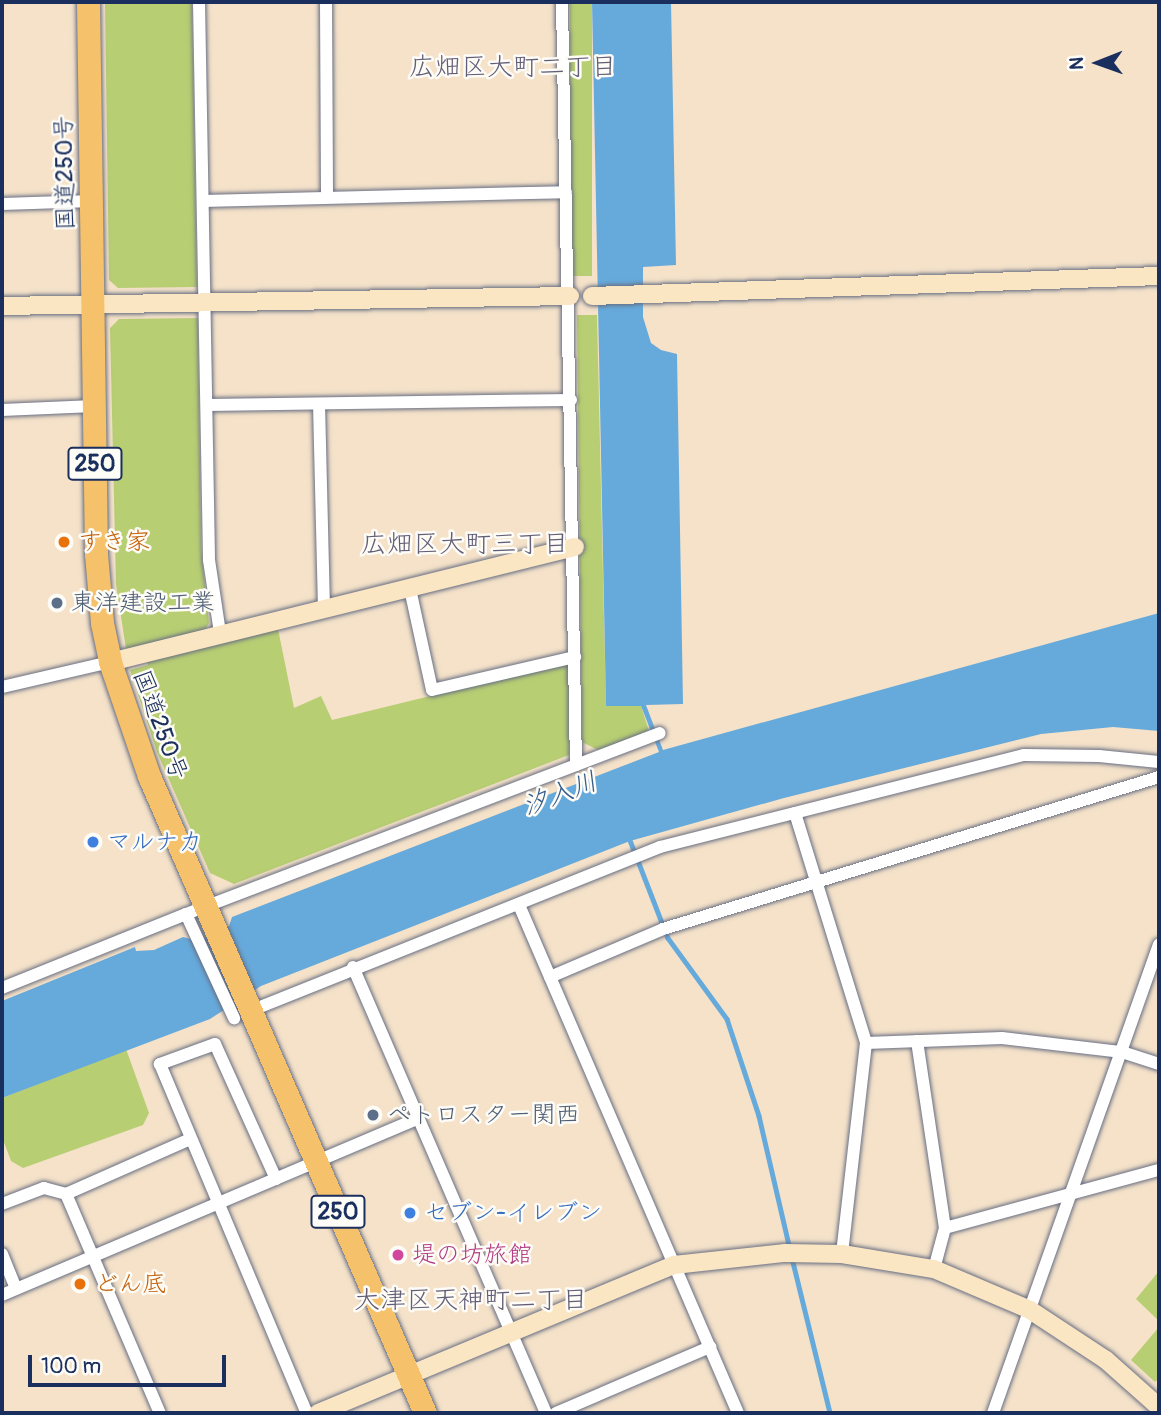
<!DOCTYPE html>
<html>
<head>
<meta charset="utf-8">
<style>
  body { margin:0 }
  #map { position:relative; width:1161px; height:1415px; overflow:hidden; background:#f5e2c9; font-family:Pangolin,"Klee One",sans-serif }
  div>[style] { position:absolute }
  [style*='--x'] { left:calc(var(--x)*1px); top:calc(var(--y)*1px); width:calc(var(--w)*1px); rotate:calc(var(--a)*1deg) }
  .green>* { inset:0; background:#b8ce73; transform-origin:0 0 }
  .water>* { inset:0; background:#66aadb }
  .stream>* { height:4.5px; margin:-2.25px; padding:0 2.25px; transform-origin:2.25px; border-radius:2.25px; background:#66aadb }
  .roads { filter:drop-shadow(0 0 2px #676e83) drop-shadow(0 0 2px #676e83) }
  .street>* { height:12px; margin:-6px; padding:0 6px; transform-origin:6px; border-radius:6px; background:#fff }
  .secondary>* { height:18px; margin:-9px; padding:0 9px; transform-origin:9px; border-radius:9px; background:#fbe6c4 }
  .highway>* { height:23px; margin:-11.5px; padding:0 11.5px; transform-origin:11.5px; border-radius:11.5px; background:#f5c16b }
  .dots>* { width:19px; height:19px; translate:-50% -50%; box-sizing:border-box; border:4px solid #fdfcf7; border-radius:50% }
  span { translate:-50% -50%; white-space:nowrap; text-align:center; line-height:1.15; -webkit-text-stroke:5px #fdfcf7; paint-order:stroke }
  .shield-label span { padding:2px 5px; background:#fdfcf7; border:2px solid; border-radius:5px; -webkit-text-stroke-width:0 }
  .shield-label { font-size:23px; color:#1b2f5e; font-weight:700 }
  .street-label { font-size:24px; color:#1b2f5e }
  .food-label { font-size:24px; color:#c56008 }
  .left { translate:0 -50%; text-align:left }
  .service-label { font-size:24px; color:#4e5e75 }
  .shop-label { font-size:24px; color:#366cbe }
  .hotel-label { font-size:24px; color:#b23c85 }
  .neighbourhood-label { font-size:26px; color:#635e77 }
  .water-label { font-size:26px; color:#355a8a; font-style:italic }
  .frame { position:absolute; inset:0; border:4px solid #1b2f5e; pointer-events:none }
  .north { position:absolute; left:1063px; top:28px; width:70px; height:70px; -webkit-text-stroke:5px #fdfcf7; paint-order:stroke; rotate:269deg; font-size:19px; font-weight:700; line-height:28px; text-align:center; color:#1b2f5e }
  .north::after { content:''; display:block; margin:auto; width:24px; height:32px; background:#1b2f5e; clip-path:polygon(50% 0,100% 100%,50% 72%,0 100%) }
  .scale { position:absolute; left:28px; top:1355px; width:198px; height:32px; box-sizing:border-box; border:4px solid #1b2f5e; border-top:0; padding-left:9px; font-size:21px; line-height:24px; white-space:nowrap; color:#1b2f5e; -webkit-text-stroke:5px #fdfcf7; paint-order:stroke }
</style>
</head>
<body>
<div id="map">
  <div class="green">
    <i style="clip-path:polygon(105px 2px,192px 2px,197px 287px,118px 288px,109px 280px)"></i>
    <i style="left:570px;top:2px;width:22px;height:274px"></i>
    <i style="clip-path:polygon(577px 315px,597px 315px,606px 705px,641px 706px,649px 731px,598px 750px,582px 742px)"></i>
    <i style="clip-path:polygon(198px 318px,201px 549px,209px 623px,205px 630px,126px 649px,116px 584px,110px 328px,119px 319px)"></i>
    <i style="clip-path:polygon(278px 629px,294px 708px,321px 696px,332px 720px,570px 662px,569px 755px,234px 884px,210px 873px,157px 752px,130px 670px,148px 665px,147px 659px)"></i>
    <i style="clip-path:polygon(126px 1049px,149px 1113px,143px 1125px,23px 1168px,11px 1161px,2px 1137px,2px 1098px)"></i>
    <i style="clip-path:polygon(1159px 1271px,1159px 1321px,1136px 1299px)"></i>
    <i style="clip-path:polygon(1159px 1327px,1159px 1378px,1155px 1382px,1131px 1360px)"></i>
  </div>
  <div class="water">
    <i style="clip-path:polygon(592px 2px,671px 2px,676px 265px,643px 267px,643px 317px,651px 343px,661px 350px,677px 354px,683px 704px,646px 705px,663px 750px,1159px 613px,1159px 731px,1113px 727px,1041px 734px,784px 798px,630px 841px,261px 986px,210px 1019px,2px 1098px,2px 1001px,135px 947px,136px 951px,154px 950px,183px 937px,198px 941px,229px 926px,232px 917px,659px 752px,641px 706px,606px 706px)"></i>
  </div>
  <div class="stream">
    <i style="--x:628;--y:835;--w:110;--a:68.8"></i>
    <i style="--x:668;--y:938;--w:100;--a:53.9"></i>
    <i style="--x:727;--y:1019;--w:102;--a:71.7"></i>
    <i style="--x:759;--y:1116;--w:137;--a:76.9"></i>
    <i style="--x:792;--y:1258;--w:160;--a:76.2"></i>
  </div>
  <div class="roads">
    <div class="street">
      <i style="--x:199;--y:2;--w:558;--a:88.97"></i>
      <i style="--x:209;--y:560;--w:74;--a:81.4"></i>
      <i style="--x:326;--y:2;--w:195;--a:89.7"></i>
      <i style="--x:562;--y:2;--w:763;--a:88.95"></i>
      <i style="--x:203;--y:201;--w:363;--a:-1.4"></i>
      <i style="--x:2;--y:204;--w:91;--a:-1.9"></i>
      <i style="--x:319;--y:404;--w:204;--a:88.6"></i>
      <i style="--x:207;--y:405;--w:364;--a:-0.8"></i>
      <i style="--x:2;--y:410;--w:92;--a:-2.5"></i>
      <i style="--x:410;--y:589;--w:103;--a:77.7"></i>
      <i style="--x:432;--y:690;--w:147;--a:-13"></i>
      <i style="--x:2;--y:687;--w:111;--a:-13"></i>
      <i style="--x:795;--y:813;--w:241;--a:72.8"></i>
      <i style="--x:866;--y:1043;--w:212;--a:96.5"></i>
      <i style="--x:519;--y:905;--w:553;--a:66.68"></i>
      <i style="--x:186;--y:914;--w:115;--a:65.2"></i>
      <i style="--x:353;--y:967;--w:486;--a:66.6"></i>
      <i style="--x:550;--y:977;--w:123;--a:-23"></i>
      <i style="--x:663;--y:929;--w:519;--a:-17.04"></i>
      <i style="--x:2;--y:988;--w:198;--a:-21.9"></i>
      <i style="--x:186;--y:914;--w:507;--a:-20.9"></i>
      <i style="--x:250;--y:1011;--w:442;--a:-21.8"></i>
      <i style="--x:660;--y:847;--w:375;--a:-14.2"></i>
      <i style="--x:1024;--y:755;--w:75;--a:0.8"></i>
      <i style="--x:1099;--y:756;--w:60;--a:5.7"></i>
      <i style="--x:917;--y:1041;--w:189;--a:81.5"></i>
      <i style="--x:945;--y:1228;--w:42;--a:105"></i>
      <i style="--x:866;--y:1043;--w:136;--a:-2.1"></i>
      <i style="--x:1002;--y:1038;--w:121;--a:6.7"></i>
      <i style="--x:1122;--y:1052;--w:39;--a:18"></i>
      <i style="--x:276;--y:1179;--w:148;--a:-114.3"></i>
      <i style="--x:215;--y:1044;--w:59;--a:160"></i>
      <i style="--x:160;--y:1064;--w:379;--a:67.2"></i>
      <i style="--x:66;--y:1194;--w:238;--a:66.8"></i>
      <i style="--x:2;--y:1204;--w:45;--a:-20.9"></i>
      <i style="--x:44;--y:1188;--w:23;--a:15"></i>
      <i style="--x:66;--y:1194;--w:136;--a:-23.9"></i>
      <i style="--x:945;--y:1228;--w:222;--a:-15.2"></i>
      <i style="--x:2;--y:1254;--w:37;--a:68"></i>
      <i style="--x:2;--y:1295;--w:452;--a:-23"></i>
      <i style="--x:556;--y:1413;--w:168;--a:-23.2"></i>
      <i style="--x:993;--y:1413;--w:497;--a:-70.5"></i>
    </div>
    <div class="secondary">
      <i style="--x:592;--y:296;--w:567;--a:-2.02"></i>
      <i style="--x:2;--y:306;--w:568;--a:-1.01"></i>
      <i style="--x:110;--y:662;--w:479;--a:-13.9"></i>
      <i style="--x:318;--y:1413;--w:386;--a:-22.6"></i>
      <i style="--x:674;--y:1265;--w:112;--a:-6.2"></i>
      <i style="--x:785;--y:1253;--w:57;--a:1"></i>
      <i style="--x:842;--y:1254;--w:93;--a:9.3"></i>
      <i style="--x:934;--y:1269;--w:104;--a:23.1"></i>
      <i style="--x:1030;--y:1310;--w:91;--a:33.3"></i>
      <i style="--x:1106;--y:1360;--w:71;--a:41.6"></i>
    </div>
    <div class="highway">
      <i style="--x:88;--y:2;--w:552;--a:89.17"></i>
      <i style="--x:96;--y:554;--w:69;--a:85"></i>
      <i style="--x:102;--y:623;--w:40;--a:78"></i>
      <i style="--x:110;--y:662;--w:120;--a:71.1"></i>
      <i style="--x:149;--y:776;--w:694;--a:66.57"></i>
    </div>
  </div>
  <div class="dots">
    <i style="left:64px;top:542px;background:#e8710a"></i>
    <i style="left:57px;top:603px;background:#5c6f8a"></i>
    <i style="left:93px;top:842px;background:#3f7fe0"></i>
    <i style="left:373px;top:1115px;background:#5c6f8a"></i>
    <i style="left:410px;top:1213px;background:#3f7fe0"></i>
    <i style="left:398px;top:1255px;background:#d1479c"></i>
    <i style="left:80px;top:1284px;background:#e8710a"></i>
  </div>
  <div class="shield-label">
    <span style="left:95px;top:464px">250</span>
    <span style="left:338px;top:1212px">250</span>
  </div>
  <div class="street-label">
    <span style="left:65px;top:173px;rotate:-91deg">国道250号</span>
    <span style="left:160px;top:725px;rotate:70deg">国道250号</span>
  </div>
  <div class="food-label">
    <span class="left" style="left:78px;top:542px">すき家</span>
    <span class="left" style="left:94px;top:1284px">どん底</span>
  </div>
  <div class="service-label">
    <span class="left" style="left:71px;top:603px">東洋建設工業</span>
    <span class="left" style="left:387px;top:1115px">ペトロスター関西</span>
  </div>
  <div class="shop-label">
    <span class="left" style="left:107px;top:842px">マルナカ</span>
    <span class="left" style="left:424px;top:1213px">セブン-イレブン</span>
  </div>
  <div class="hotel-label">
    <span class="left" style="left:412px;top:1255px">堤の坊旅館</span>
  </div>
  <div class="neighbourhood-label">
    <span style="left:513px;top:68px">広畑区大町二丁目</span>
    <span style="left:465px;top:545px">広畑区大町三丁目</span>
    <span style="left:471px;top:1301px">大津区天神町二丁目</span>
  </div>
  <div class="water-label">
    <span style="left:560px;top:795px;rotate:-21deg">汐入川</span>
  </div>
  <div class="frame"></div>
  <div class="north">N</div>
  <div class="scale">100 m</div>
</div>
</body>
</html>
